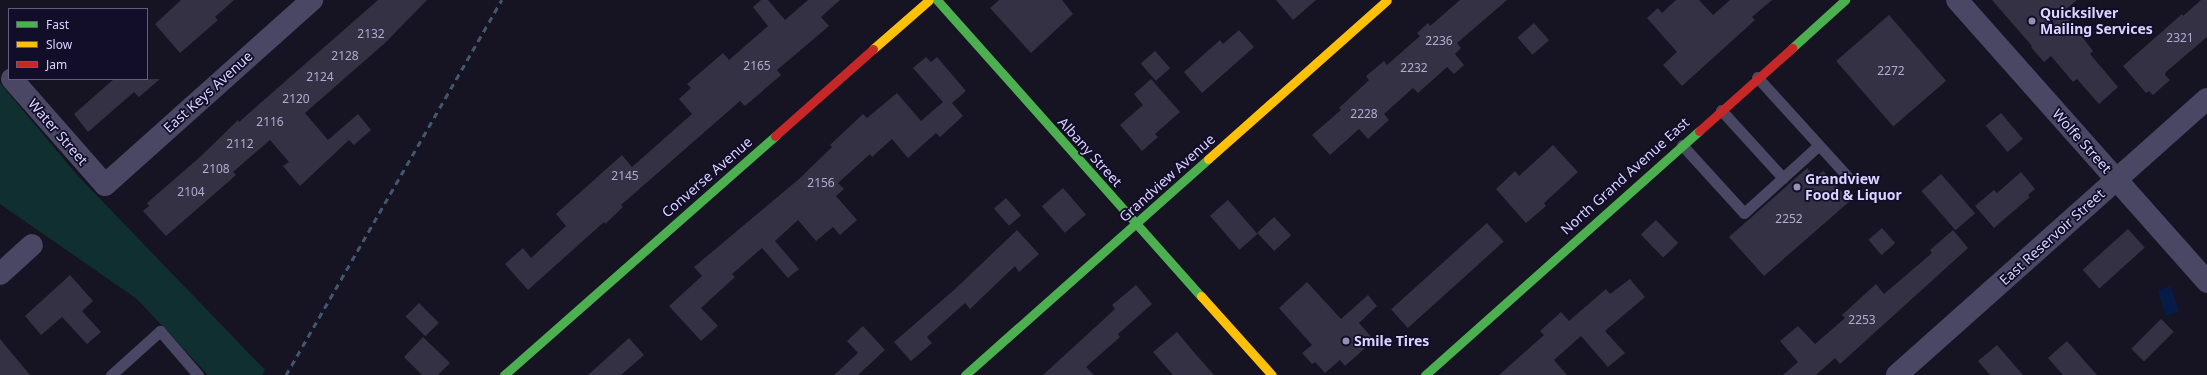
<!DOCTYPE html>
<html>
<head>
<meta charset="utf-8">
<style>
  body { margin:0 }
  #map { position:relative; width:2207px; height:375px; overflow:hidden; background:#161322; font-family:"Noto Sans",sans-serif }
  div>[style] { position:absolute }
  [style*='--x'] { left:calc(var(--x)*1px); top:calc(var(--y)*1px); width:calc(var(--w)*1px); rotate:calc(var(--a)*1deg) }
  .green>* { inset:0; background:#102f31 }
  .water>* { inset:0; background:#061b46; transform-origin:0 0 }
  .building>* { inset:0; background:#343144; transform-origin:0 0 }
  .lane>* { height:11px; margin:-5.5px; padding:0 5.5px; transform-origin:5.5px; border-radius:5.5px; background:#494763 }
  .street>* { height:22px; margin:-11px; padding:0 11px; transform-origin:11px; border-radius:11px; background:#494763 }
  .fast>* { height:9px; margin:-4.5px; padding:0 4.5px; transform-origin:4.5px; border-radius:4.5px; background:#4caf50 }
  .slow>* { height:9px; margin:-4.5px; padding:0 4.5px; transform-origin:4.5px; border-radius:4.5px; background:#ffc107 }
  .jam>* { height:9px; margin:-4.5px; padding:0 4.5px; transform-origin:4.5px; border-radius:4.5px; background:#c62828 }
  .rail>* { height:3px; margin-top:-1.5px; transform-origin:0; background:repeating-linear-gradient(90deg,#42576d 0 6px,transparent 0 11px) }
  .dots>* { width:11px; height:11px; translate:-50% -50%; box-sizing:border-box; border:2px solid #120d28; border-radius:50% }
  span { translate:-50% -50%; white-space:nowrap; text-align:center; line-height:1.15; -webkit-text-stroke:3.5px #120d28; paint-order:stroke }
  .number-label { font-size:12px; color:#b0abd0 }
  .number-label span { -webkit-text-stroke-width:0 }
  .poi-label { font-size:14px; color:#dad4ff; font-weight:700 }
  .left { translate:0 -50%; text-align:left }
  .street-label { font-size:14px; color:#dad4ff }
  .legend { position:absolute; left:8px; top:8px; width:140px; height:72px; box-sizing:border-box; background:#120d28; border:1px solid #625d7e; margin:0; padding:5px 7px; list-style:none; font-size:12px; color:#dad4ff }
  .legend li { display:flex; align-items:center; gap:8px; height:20px }
  .legend b { width:20px; border:1px solid #625d7e }
</style>
</head>
<body>
<div id="map">
  <div class="green">
    <i style="clip-path:polygon(0 83px,78px 176px,265px 370px,262px 375px,208px 375px,137px 299px,0 204px)"></i>
  </div>
  <div class="water">
    <i style="left:2171px;top:286px;width:27px;height:14px;rotate:73deg"></i>
  </div>
  <div class="building">
    <i style="clip-path:polygon(181px 0,234px 0,215px 17px,218px 20px,180px 53px,155px 24px)"></i>
    <i style="clip-path:polygon(378px 0,427px 0,385px 43px,305px 113px,328px 140px,358px 114px,371px 130px,354px 145px,349px 140px,300px 186px,283px 166px,289px 162px,270px 140px,233px 172px,236px 175px,166px 236px,143px 211px,149px 206px,147px 203px,200px 157px,238px 120px,239px 122px)"></i>
    <i style="clip-path:polygon(761px 0,768px 0,785px 20px,808px 0,840px 0,821px 17px,829px 26px,777px 70px,781px 75px,745px 106px,740px 101px,621px 205px,623px 207px,605px 224px,604px 222px,528px 290px,505px 264px,523px 248px,531px 258px,566px 226px,556px 214px,622px 155px,632px 167px,692px 114px,679px 99px,691px 88px,687px 84px,723px 53px,729px 60px,768px 26px,753px 7px)"></i>
    <i style="clip-path:polygon(999px 0,1062px 0,1073px 14px,1031px 53px,990px 8px)"></i>
    <i style="clip-path:polygon(1276px 0,1316px 0,1293px 20px)"></i>
    <i style="clip-path:polygon(1460px 0,1507px 0,1457px 43px,1461px 48px,1455px 54px,1464px 65px,1454px 74px,1447px 67px,1418px 93px,1413px 88px,1384px 114px,1389px 120px,1368px 139px,1359px 129px,1330px 155px,1312px 135px,1341px 110px,1339px 108px,1369px 80px,1366px 76px,1384px 61px,1387px 65px,1420px 36px,1417px 33px,1428px 23px,1430px 26px)"></i>
    <i style="clip-path:polygon(1676px 0,1699px 0,1713px 15px,1730px 0,1772px 0,1752px 17px,1755px 20px,1682px 86px,1663px 65px,1677px 52px,1647px 18px,1658px 8px,1662px 13px)"></i>
    <i style="clip-path:polygon(1992px 0,2077px 0,2063px 12px,2093px 51px,2090px 54px,2118px 87px,2099px 104px,2077px 79px,2073px 82px,2051px 56px,2044px 62px,2031px 47px,2032px 46px)"></i>
    <i style="clip-path:polygon(2201px 0,2207px 0,2207px 37px,2166px 72px,2165px 75px,2170px 80px,2153px 95px,2149px 91px,2146px 93px,2123px 66px,2182px 14px,2183px 16px)"></i>
    <i style="left:1889px;top:15px;width:87px;height:70px;rotate:49deg"></i>
    <i style="left:1534px;top:23px;width:23px;height:22px;rotate:49deg"></i>
    <i style="clip-path:polygon(1239px 30px,1254px 47px,1202px 93px,1184px 72px,1220px 40px,1223px 44px)"></i>
    <i style="left:1155px;top:51px;width:23px;height:19px;rotate:49deg"></i>
    <i style="clip-path:polygon(926px 57px,931px 62px,937px 57px,966px 91px,952px 103px,963px 116px,940px 137px,936px 133px,908px 158px,892px 139px,872px 157px,870px 154px,838px 183px,844px 189px,836px 196px,857px 220px,840px 235px,833px 227px,816px 241px,798px 220px,775px 241px,799px 269px,788px 278px,762px 248px,732px 274px,735px 277px,701px 308px,718px 326px,701px 341px,669px 306px,702px 276px,694px 267px,799px 179px,832px 147px,830px 145px,863px 114px,867px 118px,897px 93px,921px 121px,943px 102px,913px 68px)"></i>
    <i style="clip-path:polygon(114px 79px,160px 79px,139px 97px,134px 92px,88px 132px,74px 114px)"></i>
    <i style="clip-path:polygon(1151px 79px,1180px 112px,1155px 134px,1158px 137px,1142px 151px,1120px 125px,1143px 105px,1134px 94px)"></i>
    <i style="left:2001px;top:113px;width:34px;height:20px;rotate:50deg"></i>
    <i style="clip-path:polygon(1553px 145px,1578px 172px,1544px 203px,1546px 206px,1526px 223px,1496px 189px,1515px 171px,1519px 176px)"></i>
    <i style="clip-path:polygon(1807px 168px,1815px 178px,1823px 171px,1850px 201px,1764px 276px,1729px 237px)"></i>
    <i style="clip-path:polygon(2021px 172px,2035px 189px,2028px 195px,2030px 197px,1994px 228px,1975px 206px,1994px 190px,1997px 193px)"></i>
    <i style="left:1941px;top:174px;width:52px;height:26px;rotate:49deg"></i>
    <i style="left:1063px;top:188px;width:35px;height:28px;rotate:49deg"></i>
    <i style="left:1006px;top:198px;width:23px;height:16px;rotate:49deg"></i>
    <i style="left:1228px;top:200px;width:45px;height:24px;rotate:49deg"></i>
    <i style="left:1274px;top:217px;width:25px;height:23px;rotate:47deg"></i>
    <i style="left:1656px;top:220px;width:32px;height:21px;rotate:46deg"></i>
    <i style="left:1487px;top:223px;width:25px;height:129px;rotate:48deg"></i>
    <i style="left:1882px;top:228px;width:20px;height:18px;rotate:49deg"></i>
    <i style="left:2128px;top:229px;width:25px;height:61px;rotate:48deg"></i>
    <i style="clip-path:polygon(1017px 230px,1039px 254px,1019px 272px,1015px 266px,970px 309px,965px 303px,927px 337px,932px 343px,911px 361px,894px 342px,954px 290px)"></i>
    <i style="clip-path:polygon(1953px 230px,1968px 248px,1840px 364px,1835px 358px,1816px 375px,1783px 375px,1798px 362px,1780px 341px,1798px 326px,1815px 344px,1845px 318px,1842px 315px,1876px 284px,1884px 294px,1932px 253px,1930px 250px)"></i>
    <i style="clip-path:polygon(70px 275px,93px 301px,82px 311px,101px 332px,87px 344px,62px 317px,41px 335px,25px 316px)"></i>
    <i style="clip-path:polygon(1630px 279px,1645px 297px,1605px 331px,1625px 353px,1608px 367px,1581px 336px,1554px 360px,1567px 375px,1499px 375px,1544px 335px,1540px 331px,1561px 312px,1569px 321px,1606px 289px,1610px 294px)"></i>
    <i style="clip-path:polygon(1307px 282px,1341px 319px,1368px 295px,1377px 306px,1359px 323px,1374px 340px,1345px 366px,1340px 360px,1325px 373px,1315px 362px,1312px 364px,1302px 353px,1312px 345px,1279px 308px)"></i>
    <i style="clip-path:polygon(1136px 285px,1152px 304px,1118px 334px,1120px 337px,1086px 367px,1094px 375px,1043px 375px,1115px 309px,1112px 305px)"></i>
    <i style="left:419px;top:303px;width:28px;height:19px;rotate:45deg"></i>
    <i style="left:2161px;top:319px;width:18px;height:42px;rotate:45deg"></i>
    <i style="clip-path:polygon(863px 326px,885px 350px,858px 375px,834px 375px,858px 353px,847px 341px)"></i>
    <i style="clip-path:polygon(1177px 332px,1192px 350px,1214px 375px,1173px 375px,1153px 352px)"></i>
    <i style="clip-path:polygon(423px 337px,450px 363px,438px 375px,422px 375px,404px 357px)"></i>
    <i style="clip-path:polygon(629px 338px,644px 355px,621px 375px,588px 375px)"></i>
    <i style="clip-path:polygon(0 339px,30px 375px,0 375px)"></i>
    <i style="clip-path:polygon(2067px 341px,2097px 375px,2063px 375px,2048px 358px)"></i>
    <i style="clip-path:polygon(1997px 345px,2023px 375px,1990px 375px,1978px 361px)"></i>
  </div>
  <div class="lane">
    <i style="--x:1757;--y:77;--w:135;--a:47.7"></i>
    <i style="--x:1721;--y:110;--w:92;--a:47.6"></i>
    <i style="--x:1682;--y:145;--w:92;--a:47.6"></i>
    <i style="--x:1744;--y:213;--w:101;--a:-42.2"></i>
    <i style="--x:111;--y:375;--w:66;--a:-41.9"></i>
    <i style="--x:160;--y:331;--w:58;--a:49.2"></i>
  </div>
  <div class="street">
    <i style="--x:1957;--y:0;--w:377;--a:48.4"></i>
    <i style="--x:12;--y:79;--w:141;--a:48.7"></i>
    <i style="--x:105;--y:185;--w:278;--a:-41.8"></i>
    <i style="--x:0;--y:274;--w:43;--a:-42.2"></i>
    <i style="--x:1897;--y:375;--w:415;--a:-41.7"></i>
  </div>
  <div class="fast">
    <i style="--x:937;--y:0;--w:397;--a:48.3"></i>
    <i style="--x:1792;--y:48;--w:72;--a:-42.2"></i>
    <i style="--x:504;--y:375;--w:361;--a:-41.4"></i>
    <i style="--x:965;--y:375;--w:325;--a:-41.6"></i>
    <i style="--x:1425;--y:375;--w:367;--a:-41.7"></i>
  </div>
  <div class="slow">
    <i style="--x:873;--y:49;--w:74;--a:-41.2"></i>
    <i style="--x:1208;--y:159;--w:239;--a:-41.6"></i>
    <i style="--x:1201;--y:296;--w:106;--a:48.1"></i>
  </div>
  <div class="jam">
    <i style="--x:1699;--y:131;--w:125;--a:-41.7"></i>
    <i style="--x:775;--y:136;--w:131;--a:-41.6"></i>
  </div>
  <div class="rail">
    <i style="--x:286;--y:375;--w:433;--a:-60.1"></i>
  </div>
  <div class="dots">
    <i style="left:2032px;top:21px;background:#9590b2"></i>
    <i style="left:1797px;top:187px;background:#9590b2"></i>
    <i style="left:1346px;top:341px;background:#9590b2"></i>
  </div>
  <div class="number-label">
    <span style="left:371px;top:34px">2132</span>
    <span style="left:2180px;top:38px">2321</span>
    <span style="left:1439px;top:41px">2236</span>
    <span style="left:345px;top:56px">2128</span>
    <span style="left:757px;top:66px">2165</span>
    <span style="left:1414px;top:68px">2232</span>
    <span style="left:1891px;top:71px">2272</span>
    <span style="left:320px;top:77px">2124</span>
    <span style="left:296px;top:99px">2120</span>
    <span style="left:1364px;top:114px">2228</span>
    <span style="left:270px;top:122px">2116</span>
    <span style="left:240px;top:144px">2112</span>
    <span style="left:216px;top:169px">2108</span>
    <span style="left:625px;top:176px">2145</span>
    <span style="left:821px;top:183px">2156</span>
    <span style="left:191px;top:192px">2104</span>
    <span style="left:1789px;top:219px">2252</span>
    <span style="left:1862px;top:320px">2253</span>
  </div>
  <div class="poi-label">
    <span class="left" style="left:2040px;top:21px">Quicksilver<br>Mailing Services</span>
    <span class="left" style="left:1805px;top:187px">Grandview<br>Food &amp; Liquor</span>
    <span class="left" style="left:1354px;top:341px">Smile Tires</span>
  </div>
  <div class="street-label">
    <span style="left:208px;top:92px;rotate:-42deg">East Keys Avenue</span>
    <span style="left:58px;top:132px;rotate:49deg">Water Street</span>
    <span style="left:2082px;top:141px;rotate:48deg">Wolfe Street</span>
    <span style="left:1090px;top:152px;rotate:48deg">Albany Street</span>
    <span style="left:1625px;top:176px;rotate:-42deg">North Grand Avenue East</span>
    <span style="left:707px;top:177px;rotate:-41deg">Converse Avenue</span>
    <span style="left:1167px;top:178px;rotate:-42deg">Grandview Avenue</span>
    <span style="left:2052px;top:237px;rotate:-42deg">East Reservoir Street</span>
  </div>
  <ul class="legend">
  <li><b style="height:5px;background:#4caf50"></b>Fast</li>
  <li><b style="height:5px;background:#ffc107"></b>Slow</li>
  <li><b style="height:5px;background:#c62828"></b>Jam</li>
  </ul>
</div>
</body>
</html>
